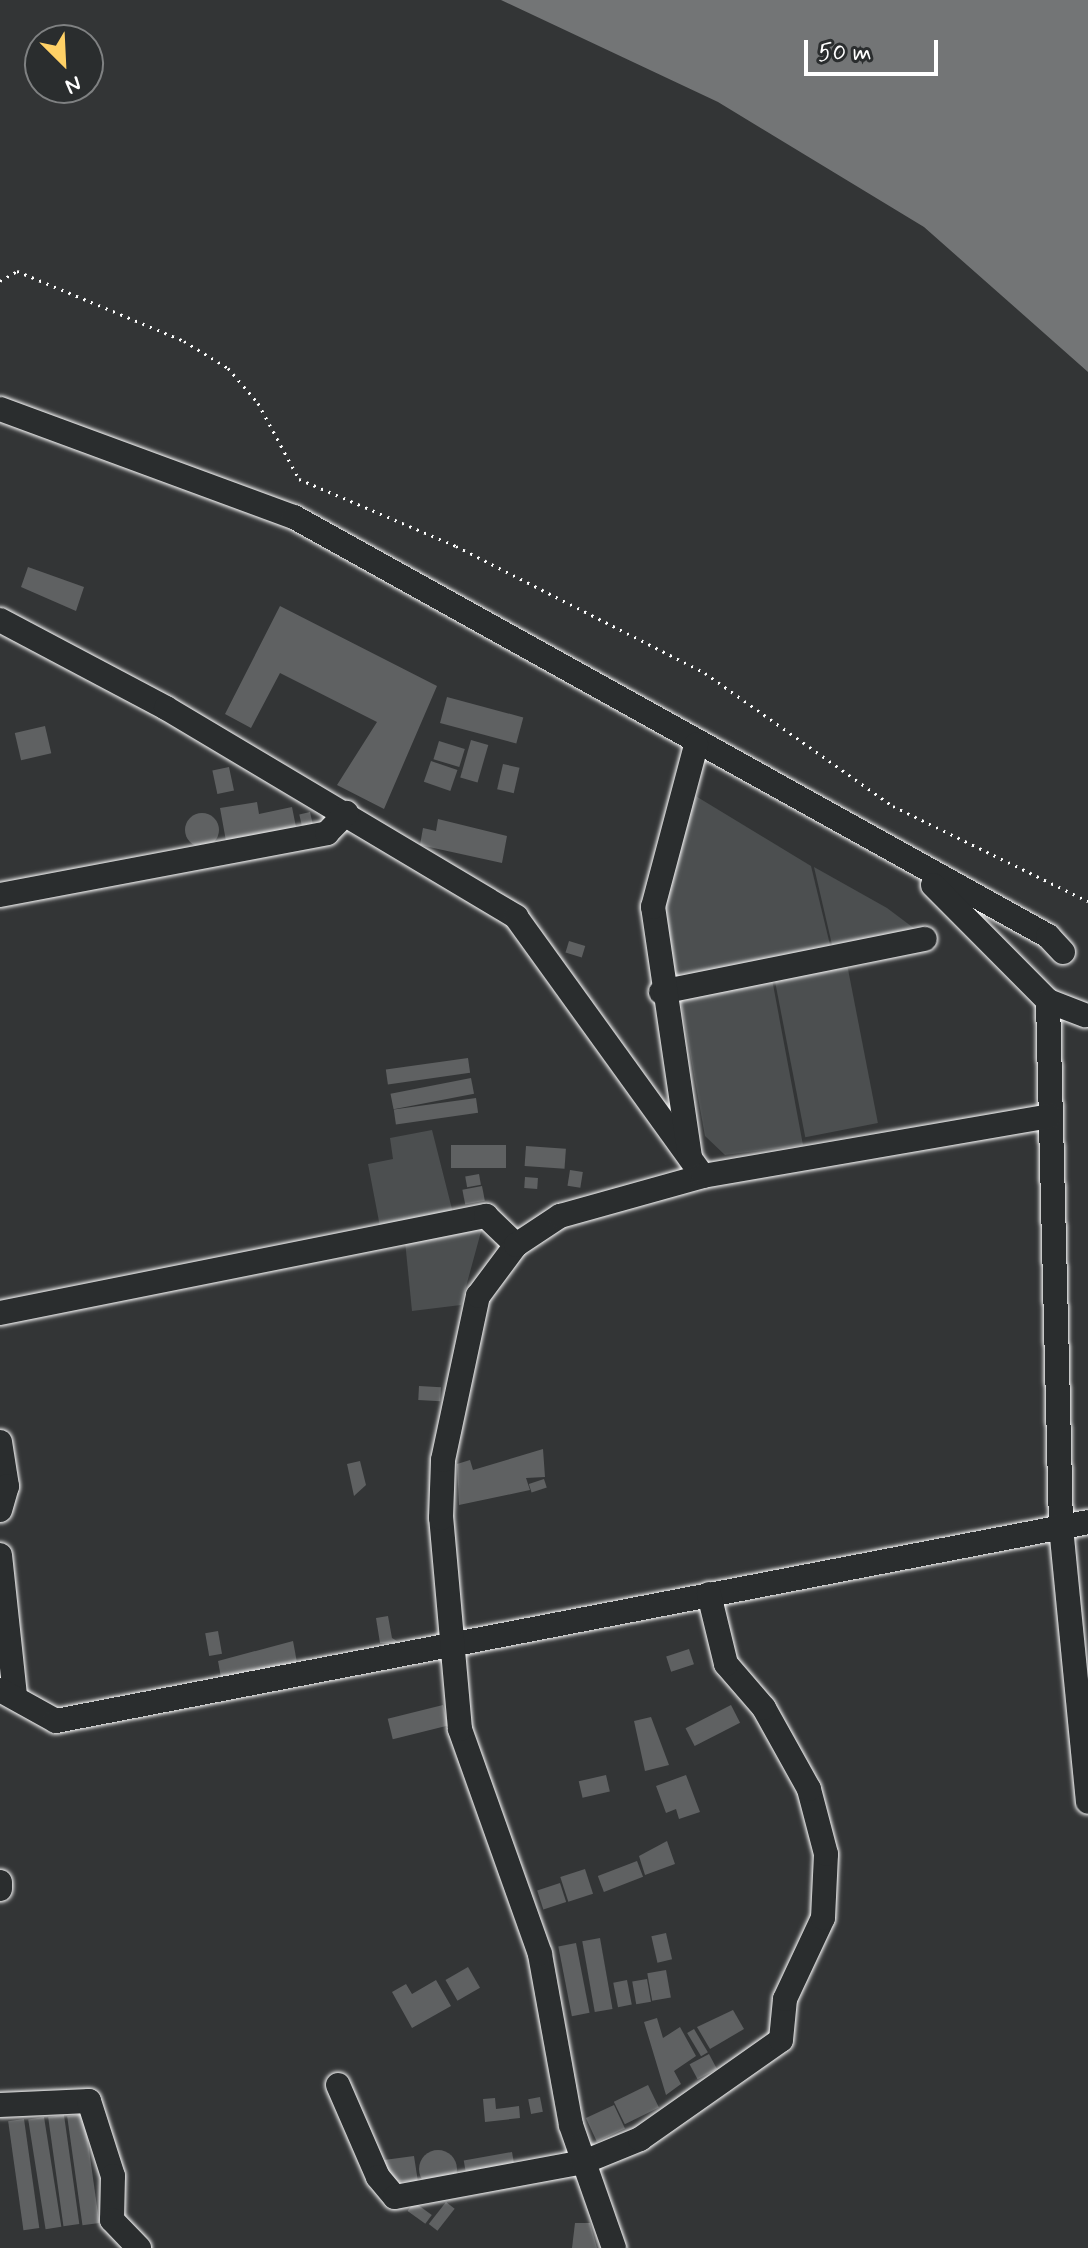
<!DOCTYPE html>
<html>
<head>
<meta charset="utf-8">
<style>
  body { margin:0 }
  #map { position:relative; width:1088px; height:2248px; overflow:hidden; background:#333536; font-family:Mynerve,sans-serif }
  div>[style] { position:absolute }
  [style*='--x'] { left:calc(var(--x)*1px); top:calc(var(--y)*1px); width:calc(var(--w)*1px); rotate:calc(var(--a)*1deg) }
  .green>* { inset:0; background:#4c4f50; transform-origin:0 0 }
  .water>* { inset:0; background:#737576 }
  .building>* { inset:0; background:#5f6162; transform-origin:0 0 }
  .round { border-radius:50% }
  .path>* { height:3px; margin-top:-1.5px; transform-origin:0; background:repeating-linear-gradient(90deg,#fff 0 2px,transparent 0 8px) }
  .roads { filter:drop-shadow(0 0 2px #fff) drop-shadow(0 0 2px #fff) }
  .minor>* { height:24px; margin:-12px; padding:0 12px; transform-origin:12px; border-radius:12px; background:#2a2d2e }
  span { translate:-50% -50%; white-space:nowrap; text-align:center; line-height:1.15; -webkit-text-stroke:6px #2a2d2e; paint-order:stroke }
  .north { position:absolute; left:24px; top:24px; width:80px; height:80px; box-sizing:border-box; background:#2a2d2e; border:2px solid #7f8182; border-radius:50%; rotate:156deg; font-size:22px; font-weight:700; line-height:32px; text-align:center; color:#fff }
  .north::after { content:''; display:block; margin:auto; width:28px; height:36px; background:#ffd166; clip-path:polygon(50% 0,100% 100%,50% 72%,0 100%) }
  .scale { position:absolute; left:804px; top:40px; width:134px; height:36px; box-sizing:border-box; border:4px solid #fff; border-top:0; padding-left:10px; font-size:24px; line-height:28px; white-space:nowrap; color:#fff; -webkit-text-stroke:6px #2a2d2e; paint-order:stroke }
</style>
</head>
<body>
<div id="map">
  <div class="green">
    <i style="clip-path:polygon(694px 795px,811px 866px,831px 949px,675px 980px,665px 909px)"></i>
    <i style="clip-path:polygon(814px 867px,887px 908px,919px 932px,833px 949px)"></i>
    <i style="left:847px;top:964px;width:162px;height:74px;rotate:79deg"></i>
    <i style="clip-path:polygon(772px 979px,803px 1145px,725px 1155px,705px 1136px,680px 997px)"></i>
    <i style="clip-path:polygon(432px 1130px,454px 1217px,381px 1232px,368px 1164px,393px 1159px,390px 1138px)"></i>
    <i style="clip-path:polygon(482px 1228px,461px 1305px,412px 1311px,405px 1241px)"></i>
  </div>
  <div class="water">
    <i style="clip-path:polygon(501px 0,1088px 0,1088px 372px,924px 227px,718px 102px)"></i>
  </div>
  <div class="building">
    <i style="clip-path:polygon(28px 567px,84px 587px,76px 611px,21px 587px)"></i>
    <i style="clip-path:polygon(280px 606px,437px 686px,384px 809px,337px 785px,377px 722px,280px 673px,251px 728px,225px 714px)"></i>
    <i style="left:447px;top:697px;width:79px;height:27px;rotate:15deg"></i>
    <i style="left:45px;top:726px;width:28px;height:31px;rotate:77deg"></i>
    <i style="left:471px;top:740px;width:18px;height:39px;rotate:16deg"></i>
    <i style="left:439px;top:741px;width:27px;height:19px;rotate:17deg"></i>
    <i style="left:431px;top:761px;width:28px;height:22px;rotate:19deg"></i>
    <i style="left:503px;top:764px;width:17px;height:26px;rotate:13deg"></i>
    <i style="left:229px;top:767px;width:24px;height:17px;rotate:78deg"></i>
    <i style="clip-path:polygon(257px 802px,259px 814px,292px 807px,296px 827px,226px 841px,220px 808px)"></i>
    <i style="left:310px;top:812px;width:13px;height:11px;rotate:77deg"></i>
    <i class="round" style="left:185px;top:813px;width:34px;height:34px"></i>
    <i style="clip-path:polygon(438px 819px,507px 836px,502px 863px,420px 845px,423px 828px,436px 831px)"></i>
    <i style="left:569px;top:941px;width:17px;height:12px;rotate:17deg"></i>
    <i style="left:468px;top:1058px;width:15px;height:83px;rotate:82deg"></i>
    <i style="left:471px;top:1078px;width:16px;height:82px;rotate:79deg"></i>
    <i style="left:476px;top:1098px;width:15px;height:83px;rotate:82deg"></i>
    <i style="left:451px;top:1145px;width:55px;height:23px"></i>
    <i style="left:526px;top:1146px;width:40px;height:20px;rotate:4deg"></i>
    <i style="left:570px;top:1170px;width:13px;height:16px;rotate:9deg"></i>
    <i style="left:479px;top:1174px;width:11px;height:14px;rotate:80deg"></i>
    <i style="left:525px;top:1177px;width:13px;height:11px;rotate:4deg"></i>
    <i style="left:482px;top:1186px;width:15px;height:20px;rotate:79deg"></i>
    <i style="left:419px;top:1386px;width:22px;height:14px;rotate:3deg"></i>
    <i style="clip-path:polygon(543px 1449px,545px 1477px,526px 1478px,530px 1490px,459px 1505px,457px 1464px,470px 1460px,473px 1470px)"></i>
    <i style="clip-path:polygon(360px 1461px,366px 1485px,354px 1496px,347px 1464px)"></i>
    <i style="left:544px;top:1479px;width:9px;height:16px;rotate:72deg"></i>
    <i style="clip-path:polygon(388px 1616px,392px 1638px,400px 1643px,380px 1643px,376px 1618px)"></i>
    <i style="left:218px;top:1631px;width:23px;height:13px;rotate:80deg"></i>
    <i style="clip-path:polygon(293px 1641px,298px 1668px,222px 1683px,218px 1661px)"></i>
    <i style="left:689px;top:1649px;width:16px;height:24px;rotate:72deg"></i>
    <i style="left:443px;top:1705px;width:21px;height:57px;rotate:76deg"></i>
    <i style="left:731px;top:1705px;width:20px;height:51px;rotate:63deg"></i>
    <i style="clip-path:polygon(651px 1717px,669px 1765px,645px 1771px,634px 1721px)"></i>
    <i style="left:606px;top:1775px;width:17px;height:28px;rotate:77deg"></i>
    <i style="clip-path:polygon(686px 1775px,700px 1812px,679px 1819px,676px 1809px,666px 1813px,656px 1786px)"></i>
    <i style="clip-path:polygon(667px 1841px,675px 1864px,645px 1875px,639px 1856px)"></i>
    <i style="left:637px;top:1861px;width:17px;height:42px;rotate:69deg"></i>
    <i style="left:585px;top:1869px;width:26px;height:26px;rotate:72deg"></i>
    <i style="left:560px;top:1883px;width:20px;height:24px;rotate:72deg"></i>
    <i style="left:666px;top:1933px;width:27px;height:15px;rotate:77deg"></i>
    <i style="left:600px;top:1938px;width:72px;height:18px;rotate:80deg"></i>
    <i style="left:576px;top:1943px;width:71px;height:18px;rotate:79deg"></i>
    <i style="left:468px;top:1967px;width:24px;height:26px;rotate:60deg"></i>
    <i style="left:666px;top:1970px;width:28px;height:19px;rotate:80deg"></i>
    <i style="left:647px;top:1979px;width:23px;height:15px;rotate:80deg"></i>
    <i style="clip-path:polygon(436px 1980px,451px 2006px,412px 2028px,392px 1992px,406px 1984px,412px 1994px)"></i>
    <i style="left:627px;top:1980px;width:25px;height:14px;rotate:79deg"></i>
    <i style="clip-path:polygon(733px 2010px,744px 2029px,710px 2049px,697px 2027px)"></i>
    <i style="clip-path:polygon(657px 2018px,663px 2038px,680px 2027px,696px 2056px,674px 2071px,681px 2084px,666px 2095px,644px 2022px)"></i>
    <i style="left:694px;top:2029px;width:27px;height:8px;rotate:59deg"></i>
    <i style="left:709px;top:2054px;width:17px;height:22px;rotate:62deg"></i>
    <i style="left:648px;top:2085px;width:25px;height:38px;rotate:64deg"></i>
    <i style="left:540px;top:2097px;width:15px;height:12px;rotate:79deg"></i>
    <i style="clip-path:polygon(495px 2098px,496px 2109px,519px 2106px,520px 2118px,485px 2122px,483px 2099px)"></i>
    <i style="left:614px;top:2105px;width:26px;height:31px;rotate:65deg"></i>
    <i style="left:84px;top:2114px;width:110px;height:17px;rotate:82deg"></i>
    <i style="left:64px;top:2115px;width:110px;height:16px;rotate:82deg"></i>
    <i style="left:44px;top:2117px;width:111px;height:16px;rotate:81deg"></i>
    <i style="left:24px;top:2119px;width:110px;height:16px;rotate:82deg"></i>
    <i class="round" style="left:419px;top:2150px;width:38px;height:38px"></i>
    <i style="left:512px;top:2152px;width:22px;height:49px;rotate:80deg"></i>
    <i style="clip-path:polygon(414px 2156px,418px 2182px,391px 2181px,384px 2160px)"></i>
    <i style="left:414px;top:2202px;width:22px;height:11px;rotate:36deg"></i>
    <i style="left:446px;top:2202px;width:11px;height:28px;rotate:38deg"></i>
    <i style="clip-path:polygon(575px 2223px,590px 2223px,597px 2248px,572px 2248px)"></i>
  </div>
  <div class="path">
    <i style="--x:0;--y:281;--w:20;--a:-30"></i>
    <i style="--x:17;--y:271;--w:181;--a:22.7"></i>
    <i style="--x:184;--y:341;--w:52;--a:31.5"></i>
    <i style="--x:228;--y:368;--w:46;--a:49.4"></i>
    <i style="--x:258;--y:403;--w:86;--a:61.7"></i>
    <i style="--x:299;--y:479;--w:171;--a:23.1"></i>
    <i style="--x:456;--y:546;--w:280;--a:27"></i>
    <i style="--x:705;--y:673;--w:230;--a:35.3"></i>
    <i style="--x:893;--y:806;--w:217;--a:26"></i>
  </div>
  <div class="roads">
    <div class="minor">
      <i style="--x:0;--y:409;--w:313;--a:20.2"></i>
      <i style="--x:294;--y:517;--w:863;--a:29.06"></i>
      <i style="--x:1048;--y:936;--w:22;--a:47"></i>
      <i style="--x:0;--y:620;--w:188;--a:27.9"></i>
      <i style="--x:166;--y:708;--w:408;--a:30.8"></i>
      <i style="--x:516;--y:917;--w:319;--a:54.2"></i>
      <i style="--x:933;--y:885;--w:163;--a:45.2"></i>
      <i style="--x:1048;--y:1001;--w:40;--a:21"></i>
      <i style="--x:0;--y:895;--w:333;--a:-10.7"></i>
      <i style="--x:327;--y:833;--w:28;--a:-46"></i>
      <i style="--x:661;--y:992;--w:269;--a:-11.4"></i>
      <i style="--x:1048;--y:1001;--w:526;--a:88.58"></i>
      <i style="--x:1061;--y:1527;--w:276;--a:84.4"></i>
      <i style="--x:690;--y:1157;--w:253;--a:-98.4"></i>
      <i style="--x:653;--y:907;--w:168;--a:-75.1"></i>
      <i style="--x:0;--y:1313;--w:496;--a:-11.3"></i>
      <i style="--x:486;--y:1216;--w:42;--a:44"></i>
      <i style="--x:0;--y:1442;--w:45;--a:81"></i>
      <i style="--x:7;--y:1486;--w:25;--a:106"></i>
      <i style="--x:0;--y:1555;--w:142;--a:83.9"></i>
      <i style="--x:0;--y:1690;--w:64;--a:29"></i>
      <i style="--x:56;--y:1721;--w:1051;--a:-10.91"></i>
      <i style="--x:0;--y:1882;--w:7;--a:90"></i>
      <i style="--x:338;--y:2085;--w:100;--a:66.5"></i>
      <i style="--x:378;--y:2177;--w:26;--a:50"></i>
      <i style="--x:395;--y:2197;--w:192;--a:-10.5"></i>
      <i style="--x:584;--y:2162;--w:61;--a:-22.3"></i>
      <i style="--x:640;--y:2139;--w:172;--a:-35.1"></i>
      <i style="--x:781;--y:2040;--w:41;--a:-84.4"></i>
      <i style="--x:785;--y:1999;--w:89;--a:-64.9"></i>
      <i style="--x:823;--y:1918;--w:64;--a:-87.3"></i>
      <i style="--x:826;--y:1854;--w:67;--a:-104.7"></i>
      <i style="--x:809;--y:1789;--w:93;--a:-119.1"></i>
      <i style="--x:764;--y:1708;--w:58;--a:-130.8"></i>
      <i style="--x:726;--y:1664;--w:72;--a:-103.7"></i>
      <i style="--x:0;--y:2105;--w:89;--a:-2.6"></i>
      <i style="--x:89;--y:2101;--w:79;--a:72.3"></i>
      <i style="--x:113;--y:2176;--w:44;--a:91.3"></i>
      <i style="--x:112;--y:2220;--w:39;--a:46"></i>
      <i style="--x:614;--y:2248;--w:130;--a:-109.3"></i>
      <i style="--x:571;--y:2125;--w:174;--a:-100.3"></i>
      <i style="--x:540;--y:1954;--w:239;--a:-109.6"></i>
      <i style="--x:460;--y:1729;--w:212;--a:-95.1"></i>
      <i style="--x:441;--y:1518;--w:58;--a:-88"></i>
      <i style="--x:443;--y:1460;--w:168;--a:-78"></i>
      <i style="--x:478;--y:1296;--w:64;--a:-53.3"></i>
      <i style="--x:516;--y:1245;--w:53;--a:-33.4"></i>
      <i style="--x:560;--y:1216;--w:148;--a:-15.6"></i>
      <i style="--x:703;--y:1176;--w:352;--a:-9.8"></i>
    </div>
  </div>
  <div class="north">N</div>
  <div class="scale">50 m</div>
</div>
</body>
</html>
